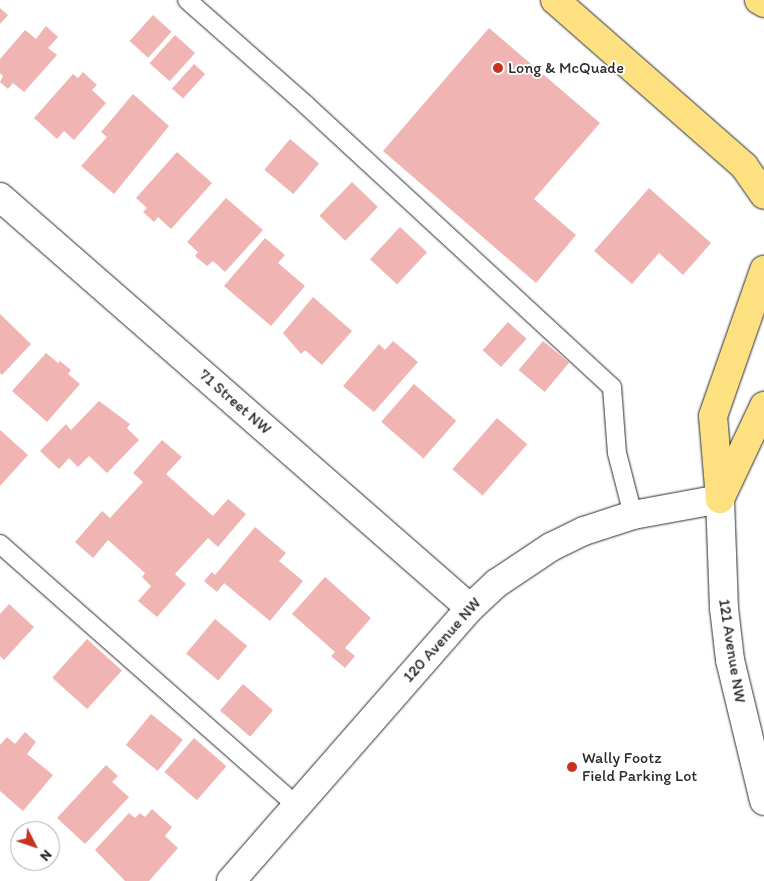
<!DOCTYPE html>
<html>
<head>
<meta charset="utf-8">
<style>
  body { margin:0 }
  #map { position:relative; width:764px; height:881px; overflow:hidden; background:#fff; font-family:Itim,sans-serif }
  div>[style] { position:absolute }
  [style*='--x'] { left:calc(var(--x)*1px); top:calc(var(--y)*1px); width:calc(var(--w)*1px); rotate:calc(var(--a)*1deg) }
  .building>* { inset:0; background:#f0b4b2; transform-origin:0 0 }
  .roads { filter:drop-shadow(0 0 1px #2b2b2b) drop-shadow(0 0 1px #2b2b2b) }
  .service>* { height:18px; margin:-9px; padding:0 9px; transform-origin:9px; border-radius:9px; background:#fff }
  .minor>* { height:28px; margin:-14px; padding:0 14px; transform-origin:14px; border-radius:14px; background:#fff }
  .tertiary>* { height:28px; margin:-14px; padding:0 14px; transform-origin:14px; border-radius:14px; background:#fff }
  .primary>* { height:28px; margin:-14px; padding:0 14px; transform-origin:14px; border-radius:14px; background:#fde080 }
  .dots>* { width:14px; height:14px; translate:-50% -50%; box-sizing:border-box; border:2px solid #fff; border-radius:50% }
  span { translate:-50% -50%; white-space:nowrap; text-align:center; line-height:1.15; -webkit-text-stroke:4px #fff; paint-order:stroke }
  .poi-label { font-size:16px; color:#2b2b2b }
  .left { translate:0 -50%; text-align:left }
  .street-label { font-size:16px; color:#2b2b2b }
  .north { position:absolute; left:10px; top:821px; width:50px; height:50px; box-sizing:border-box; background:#fff; border:1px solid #aaa; border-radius:50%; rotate:131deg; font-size:14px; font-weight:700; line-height:20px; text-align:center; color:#2b2b2b }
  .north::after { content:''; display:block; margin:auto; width:18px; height:22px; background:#c8321e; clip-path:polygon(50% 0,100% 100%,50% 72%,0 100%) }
</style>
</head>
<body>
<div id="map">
  <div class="building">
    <i style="clip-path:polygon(0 8px,8px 15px,0 24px)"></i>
    <i style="left:153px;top:15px;width:25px;height:35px;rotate:42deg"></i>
    <i style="clip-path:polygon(46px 26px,58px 37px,48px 48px,57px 55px,24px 92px,13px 83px,8px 89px,0 82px,3px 76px,0 73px,0 59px,25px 30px,36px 39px)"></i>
    <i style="clip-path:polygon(489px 28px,600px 123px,534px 199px,576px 235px,536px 283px,383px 151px)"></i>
    <i style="left:175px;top:35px;width:27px;height:38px;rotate:42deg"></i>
    <i style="left:194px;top:64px;width:15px;height:33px;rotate:42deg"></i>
    <i style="clip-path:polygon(83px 72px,97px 85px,92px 90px,106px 103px,74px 140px,64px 131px,57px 139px,34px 118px,73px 74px,78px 78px)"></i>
    <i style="clip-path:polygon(133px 94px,169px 126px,114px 194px,81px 166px,107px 137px,101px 132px)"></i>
    <i style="left:290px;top:139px;width:38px;height:40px;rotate:40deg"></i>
    <i style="clip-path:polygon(177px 152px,212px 183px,171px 229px,158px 217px,154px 222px,143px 212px,147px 208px,136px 198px)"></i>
    <i style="left:352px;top:182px;width:36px;height:47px;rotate:44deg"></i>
    <i style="clip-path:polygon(649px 188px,711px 243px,683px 275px,659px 253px,632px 284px,594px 251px)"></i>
    <i style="clip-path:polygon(226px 198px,263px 230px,225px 272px,213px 261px,207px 266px,195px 256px,198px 252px,187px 242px)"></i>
    <i style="left:400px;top:227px;width:37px;height:44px;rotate:43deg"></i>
    <i style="clip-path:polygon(265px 238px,285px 255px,278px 263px,305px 286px,271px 326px,224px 286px)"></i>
    <i style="clip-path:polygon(313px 297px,352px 331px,322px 365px,305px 350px,301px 354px,283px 333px)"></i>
    <i style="clip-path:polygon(0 314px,31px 344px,2px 375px,0 373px)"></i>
    <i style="left:508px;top:322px;width:25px;height:38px;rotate:42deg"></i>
    <i style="clip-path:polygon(393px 341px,418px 362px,374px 412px,343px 386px,379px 344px,385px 350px)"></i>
    <i style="left:543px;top:341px;width:34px;height:38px;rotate:40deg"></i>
    <i style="clip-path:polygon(46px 353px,58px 363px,60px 361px,71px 370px,68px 374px,80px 384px,47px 422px,12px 391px)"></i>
    <i style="left:414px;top:384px;width:56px;height:50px;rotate:41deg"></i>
    <i style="clip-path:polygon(99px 401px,130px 424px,127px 428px,139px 440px,107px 473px,89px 456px,78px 467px,69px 458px,59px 469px,40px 451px,66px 424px,71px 430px)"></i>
    <i style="left:497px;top:418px;width:40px;height:68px;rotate:41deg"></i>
    <i style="clip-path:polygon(0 430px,28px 455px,0 486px)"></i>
    <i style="clip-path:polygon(162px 440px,182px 457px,166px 474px,213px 516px,228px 499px,246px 514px,218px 547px,208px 538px,175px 574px,186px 584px,157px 617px,138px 601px,151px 586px,142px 577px,145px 573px,108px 540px,93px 558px,75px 542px,102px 511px,110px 518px,143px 482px,133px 473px)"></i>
    <i style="clip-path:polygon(255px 527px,286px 553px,279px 561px,303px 581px,270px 621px,224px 583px,217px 592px,204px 581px,212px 572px,215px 575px)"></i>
    <i style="clip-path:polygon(325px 577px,371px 618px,345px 648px,355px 656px,345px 668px,331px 656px,335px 652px,292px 614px)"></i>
    <i style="clip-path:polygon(9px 604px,34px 627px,4px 660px,0 656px,0 614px)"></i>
    <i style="left:215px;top:619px;width:42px;height:45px;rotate:40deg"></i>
    <i style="left:87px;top:639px;width:47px;height:52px;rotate:42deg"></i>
    <i style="left:243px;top:684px;width:40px;height:35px;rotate:41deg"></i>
    <i style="left:151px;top:714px;width:41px;height:40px;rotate:39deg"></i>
    <i style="clip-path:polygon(25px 732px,36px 742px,27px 754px,53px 775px,23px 811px,0 791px,0 745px,7px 737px,15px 744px)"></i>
    <i style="left:194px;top:738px;width:43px;height:45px;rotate:41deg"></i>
    <i style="clip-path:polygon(106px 765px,118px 776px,112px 782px,129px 797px,85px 844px,57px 818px)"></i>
    <i style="clip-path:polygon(152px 809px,172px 827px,165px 836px,178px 848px,149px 881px,125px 881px,95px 850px,129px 813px,135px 818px,140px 813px,145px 817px)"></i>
  </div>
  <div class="roads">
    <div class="service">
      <i style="--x:187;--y:0;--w:159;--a:41.4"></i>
      <i style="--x:306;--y:105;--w:416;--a:42.7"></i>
      <i style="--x:612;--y:387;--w:66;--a:85.7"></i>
      <i style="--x:617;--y:453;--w:64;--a:75.5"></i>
      <i style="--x:0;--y:544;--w:395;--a:41.4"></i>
    </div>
    <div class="minor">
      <i style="--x:0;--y:197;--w:624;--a:41.17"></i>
      <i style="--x:231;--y:881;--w:363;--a:-48.8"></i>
      <i style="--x:470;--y:608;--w:37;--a:-43"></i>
      <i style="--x:497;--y:583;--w:65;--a:-33.7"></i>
      <i style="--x:551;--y:547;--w:37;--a:-26"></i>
      <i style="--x:584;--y:531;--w:52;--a:-18.1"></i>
      <i style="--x:633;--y:515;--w:88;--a:-10.4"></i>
    </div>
    <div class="tertiary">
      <i style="--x:720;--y:499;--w:109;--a:87.9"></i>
      <i style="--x:724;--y:608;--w:52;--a:83.4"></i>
      <i style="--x:730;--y:660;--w:145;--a:76.4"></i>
    </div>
    <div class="primary">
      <i style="--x:555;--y:0;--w:252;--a:41.3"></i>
      <i style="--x:744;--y:166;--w:35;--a:55"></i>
      <i style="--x:759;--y:0;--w:6;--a:31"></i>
      <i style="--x:720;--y:499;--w:83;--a:-94.8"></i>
      <i style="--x:713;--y:416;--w:155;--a:-70.7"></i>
      <i style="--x:720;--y:499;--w:103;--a:-64.7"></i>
    </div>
  </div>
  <div class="dots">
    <i style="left:498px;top:68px;background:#c8321e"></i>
    <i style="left:572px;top:767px;background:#c8321e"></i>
  </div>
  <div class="poi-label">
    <span class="left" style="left:508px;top:68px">Long &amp; McQuade</span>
    <span class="left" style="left:582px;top:767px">Wally Footz<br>Field Parking Lot</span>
  </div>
  <div class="street-label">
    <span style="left:235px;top:402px;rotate:41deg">71 Street NW</span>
    <span style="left:442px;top:640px;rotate:-48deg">120 Avenue NW</span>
    <span style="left:732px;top:651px;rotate:81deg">121 Avenue NW</span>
  </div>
  <div class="north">N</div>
</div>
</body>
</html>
